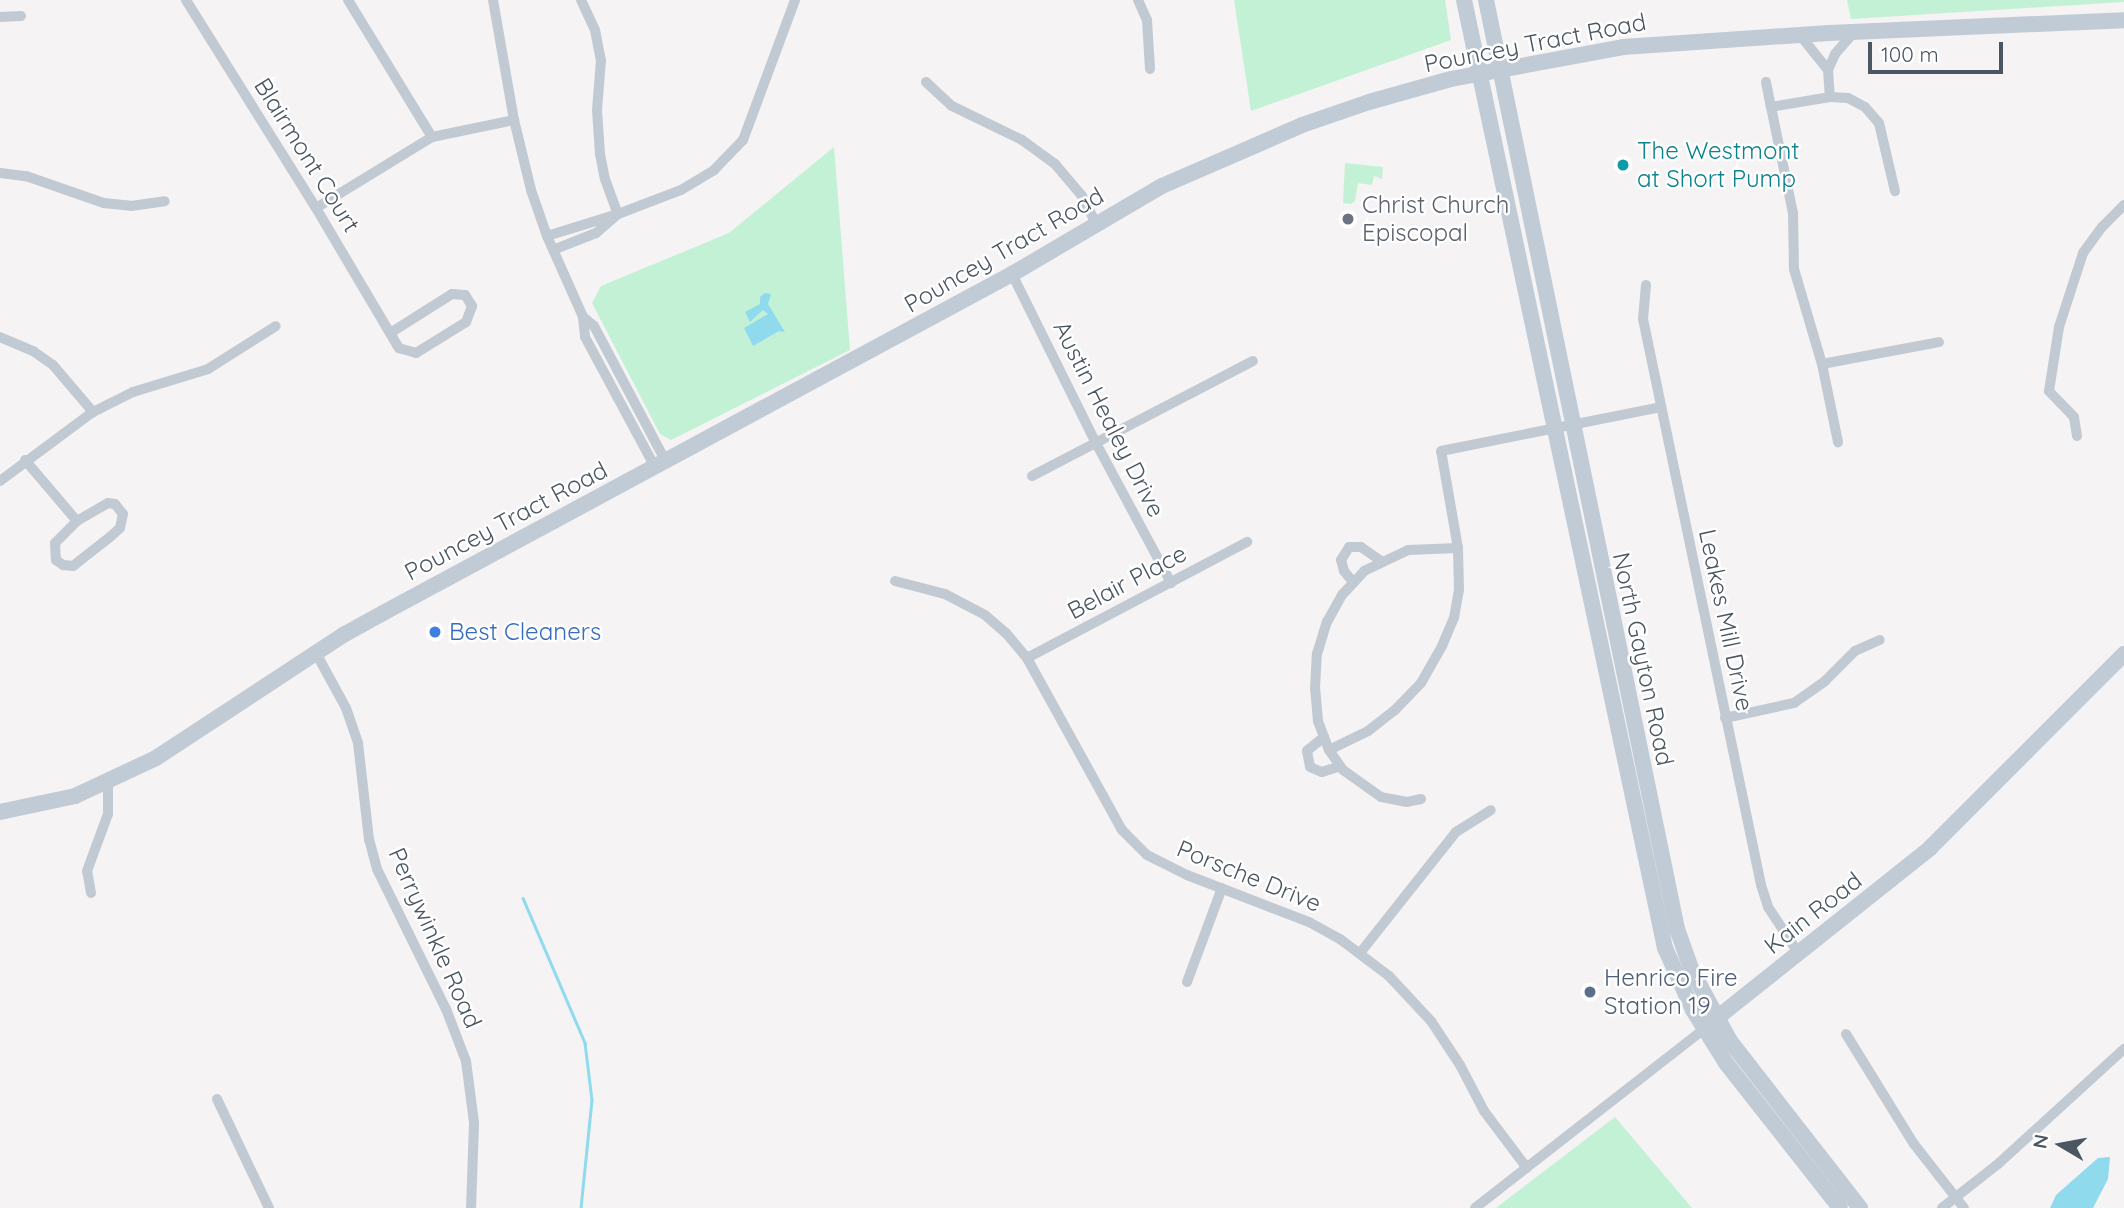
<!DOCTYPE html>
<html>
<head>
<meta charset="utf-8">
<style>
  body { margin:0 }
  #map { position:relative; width:2124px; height:1208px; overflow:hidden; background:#f5f3f3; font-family:Quicksand,sans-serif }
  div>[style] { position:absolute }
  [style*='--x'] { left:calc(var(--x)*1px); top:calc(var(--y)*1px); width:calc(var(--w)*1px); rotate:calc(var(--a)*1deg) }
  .green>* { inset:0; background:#c3f1d5 }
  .water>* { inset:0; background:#90daee }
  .stream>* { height:2.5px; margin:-1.25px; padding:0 1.25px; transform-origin:1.25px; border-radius:1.25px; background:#90daee }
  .street>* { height:10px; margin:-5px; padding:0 5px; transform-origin:5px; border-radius:5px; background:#c1cad2 }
  .secondary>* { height:16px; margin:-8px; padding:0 8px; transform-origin:8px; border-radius:8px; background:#c1cbd6 }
  .dots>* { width:19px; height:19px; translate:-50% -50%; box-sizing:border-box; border:4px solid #fff; border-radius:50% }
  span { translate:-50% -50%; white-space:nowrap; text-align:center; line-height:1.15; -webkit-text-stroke:5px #fff; paint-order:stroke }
  .street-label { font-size:24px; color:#4a5661 }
  .culture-label { font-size:24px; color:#0d838f }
  .left { translate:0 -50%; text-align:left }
  .worship-label { font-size:24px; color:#5b616d }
  .shop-label { font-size:24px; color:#366cbe }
  .service-label { font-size:24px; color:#4e5e75 }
  .north { position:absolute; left:2026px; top:1110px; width:70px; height:70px; -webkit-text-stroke:5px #fff; paint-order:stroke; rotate:280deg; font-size:19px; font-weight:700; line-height:28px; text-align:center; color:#4a5661 }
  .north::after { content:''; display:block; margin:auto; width:24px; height:32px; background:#4a5661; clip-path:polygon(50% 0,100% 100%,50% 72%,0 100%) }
  .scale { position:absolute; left:1868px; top:42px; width:135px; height:32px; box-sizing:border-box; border:4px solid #4a5661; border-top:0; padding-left:9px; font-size:21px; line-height:24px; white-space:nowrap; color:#4a5661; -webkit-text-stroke:5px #fff; paint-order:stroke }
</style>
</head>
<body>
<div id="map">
  <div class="green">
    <i style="clip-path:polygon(1234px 0,1445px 0,1451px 40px,1251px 111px)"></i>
    <i style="clip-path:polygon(1847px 0,2124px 0,2124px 2px,1851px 19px)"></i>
    <i style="clip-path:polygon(834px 147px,850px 350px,671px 440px,660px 434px,592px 303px,601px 286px,729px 233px)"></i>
    <i style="clip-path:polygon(1345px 163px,1383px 167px,1382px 179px,1374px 176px,1372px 185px,1358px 183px,1355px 201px,1351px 204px,1343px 203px)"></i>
    <i style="clip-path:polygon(1615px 1117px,1692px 1208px,1496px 1208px)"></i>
  </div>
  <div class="water">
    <i style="clip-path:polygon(765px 293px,771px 294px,768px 304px,785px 332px,779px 331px,753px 346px,744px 328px,768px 314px,763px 310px,750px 322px,745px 312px,760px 304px,760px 297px)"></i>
    <i style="clip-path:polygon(2110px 1157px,2108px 1179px,2093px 1208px,2050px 1208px,2056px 1195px,2098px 1158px)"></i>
  </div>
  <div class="stream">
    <i style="--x:523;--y:898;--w:158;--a:66.8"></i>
    <i style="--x:585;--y:1043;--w:57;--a:83"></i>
    <i style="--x:592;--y:1100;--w:109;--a:95.8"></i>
  </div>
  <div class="street">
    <i style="--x:186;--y:0;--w:245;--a:58"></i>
    <i style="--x:316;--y:208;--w:159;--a:59.4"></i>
    <i style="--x:397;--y:345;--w:4;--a:56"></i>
    <i style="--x:399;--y:348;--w:18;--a:16"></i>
    <i style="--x:416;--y:353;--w:59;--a:-31.8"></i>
    <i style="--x:466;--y:322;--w:17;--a:-69"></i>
    <i style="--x:472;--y:306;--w:13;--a:-122"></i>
    <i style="--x:465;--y:295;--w:13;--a:-176"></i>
    <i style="--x:452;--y:294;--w:73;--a:147.8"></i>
    <i style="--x:348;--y:0;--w:161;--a:58.5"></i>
    <i style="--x:493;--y:0;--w:122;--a:80.1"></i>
    <i style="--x:514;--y:120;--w:72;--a:76.3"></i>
    <i style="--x:531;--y:190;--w:49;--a:70.8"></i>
    <i style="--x:547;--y:236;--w:89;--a:66"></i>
    <i style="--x:583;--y:317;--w:20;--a:84"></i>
    <i style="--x:585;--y:337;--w:148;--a:61.7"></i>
    <i style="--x:581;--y:0;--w:33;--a:65"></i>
    <i style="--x:595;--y:30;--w:31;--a:79"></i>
    <i style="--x:601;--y:60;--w:50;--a:94.6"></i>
    <i style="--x:597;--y:110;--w:44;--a:86.1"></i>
    <i style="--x:600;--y:154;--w:25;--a:79"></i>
    <i style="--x:605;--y:179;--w:37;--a:70"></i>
    <i style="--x:618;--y:214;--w:67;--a:-20.9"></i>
    <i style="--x:681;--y:190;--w:39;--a:-31"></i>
    <i style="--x:714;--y:170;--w:42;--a:-46"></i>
    <i style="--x:743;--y:140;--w:149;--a:-69.6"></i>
    <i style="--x:1138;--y:0;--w:22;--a:66"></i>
    <i style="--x:1147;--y:20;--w:49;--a:86.5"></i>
    <i style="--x:0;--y:17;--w:21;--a:-3"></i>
    <i style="--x:1800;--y:35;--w:45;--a:51.3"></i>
    <i style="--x:1828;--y:70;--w:27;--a:86"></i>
    <i style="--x:1830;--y:97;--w:60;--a:170.4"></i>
    <i style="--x:1771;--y:107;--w:108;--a:78.3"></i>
    <i style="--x:1793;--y:213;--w:56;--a:89"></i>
    <i style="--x:1794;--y:269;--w:99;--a:73.6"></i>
    <i style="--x:1822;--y:364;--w:119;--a:-10.6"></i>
    <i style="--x:1828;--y:70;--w:17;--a:-66"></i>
    <i style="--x:1835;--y:54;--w:29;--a:-49"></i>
    <i style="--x:926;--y:82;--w:35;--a:43"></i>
    <i style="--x:952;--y:106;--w:78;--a:25.9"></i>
    <i style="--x:1022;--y:140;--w:41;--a:36"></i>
    <i style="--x:1055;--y:164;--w:42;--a:49.8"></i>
    <i style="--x:1082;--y:196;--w:31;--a:63"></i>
    <i style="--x:1766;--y:82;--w:25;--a:79"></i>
    <i style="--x:1830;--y:97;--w:18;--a:3"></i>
    <i style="--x:1848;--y:98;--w:19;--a:28"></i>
    <i style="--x:1865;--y:107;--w:21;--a:49"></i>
    <i style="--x:1879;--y:123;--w:70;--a:76.8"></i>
    <i style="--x:0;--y:173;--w:26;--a:7"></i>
    <i style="--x:26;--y:176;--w:83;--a:19.1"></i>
    <i style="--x:104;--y:203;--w:27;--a:6"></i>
    <i style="--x:131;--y:206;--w:34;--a:-8"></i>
    <i style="--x:316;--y:208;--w:136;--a:-31.5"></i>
    <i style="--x:432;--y:137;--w:84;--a:-11.7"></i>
    <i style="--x:547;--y:236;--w:74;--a:-17.2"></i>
    <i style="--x:618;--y:214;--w:29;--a:139"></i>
    <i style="--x:596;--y:233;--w:46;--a:158.4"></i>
    <i style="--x:1012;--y:274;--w:189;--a:63.6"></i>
    <i style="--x:1096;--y:443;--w:159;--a:61.8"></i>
    <i style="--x:1646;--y:285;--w:34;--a:95"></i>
    <i style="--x:1643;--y:319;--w:578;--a:78.22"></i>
    <i style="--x:1761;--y:885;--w:23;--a:72"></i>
    <i style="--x:1768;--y:907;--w:56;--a:56.6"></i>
    <i style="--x:583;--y:317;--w:14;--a:39"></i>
    <i style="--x:594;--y:326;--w:154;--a:62.1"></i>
    <i style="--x:0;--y:337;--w:36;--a:23"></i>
    <i style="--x:33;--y:351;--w:24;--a:35"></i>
    <i style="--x:53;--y:365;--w:62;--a:49.6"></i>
    <i style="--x:1822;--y:364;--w:80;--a:78.4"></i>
    <i style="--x:2077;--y:436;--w:19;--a:-99"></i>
    <i style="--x:2074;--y:417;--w:36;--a:-134"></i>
    <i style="--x:2049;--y:391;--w:65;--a:-81.1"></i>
    <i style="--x:2059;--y:327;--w:78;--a:-72"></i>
    <i style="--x:2083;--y:253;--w:32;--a:-54"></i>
    <i style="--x:2102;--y:227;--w:31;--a:-45"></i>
    <i style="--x:25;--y:460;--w:80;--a:49.6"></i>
    <i style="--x:77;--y:521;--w:31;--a:135"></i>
    <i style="--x:55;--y:543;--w:17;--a:87"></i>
    <i style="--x:56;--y:560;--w:9;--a:36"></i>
    <i style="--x:63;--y:565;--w:10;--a:6"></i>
    <i style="--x:73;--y:566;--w:47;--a:-38.1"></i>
    <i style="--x:110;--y:537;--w:13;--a:-42"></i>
    <i style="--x:120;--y:528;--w:14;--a:-78"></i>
    <i style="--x:123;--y:514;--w:13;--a:-129"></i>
    <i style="--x:115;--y:504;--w:7;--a:-172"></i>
    <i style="--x:108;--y:503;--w:36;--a:150"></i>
    <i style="--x:1032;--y:476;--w:249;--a:-27.5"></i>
    <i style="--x:0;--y:481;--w:116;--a:-36.6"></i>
    <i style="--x:93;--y:412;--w:45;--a:-26.6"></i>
    <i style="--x:133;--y:392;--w:78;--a:-17"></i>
    <i style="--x:208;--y:369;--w:80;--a:-32.3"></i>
    <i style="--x:895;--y:581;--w:52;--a:14.6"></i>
    <i style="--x:945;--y:594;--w:45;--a:27.7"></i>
    <i style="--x:985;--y:615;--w:28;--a:41"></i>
    <i style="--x:1006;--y:633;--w:33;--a:50"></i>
    <i style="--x:1027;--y:658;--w:196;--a:61.1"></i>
    <i style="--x:1122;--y:830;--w:35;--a:45"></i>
    <i style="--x:1147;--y:855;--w:45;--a:26.6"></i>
    <i style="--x:1187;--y:875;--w:131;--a:21.1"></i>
    <i style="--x:1309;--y:922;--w:35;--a:29"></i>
    <i style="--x:1340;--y:939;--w:61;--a:37.1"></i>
    <i style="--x:1389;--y:976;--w:62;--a:47"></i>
    <i style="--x:1431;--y:1021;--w:53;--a:56.6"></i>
    <i style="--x:1460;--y:1065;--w:52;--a:62.4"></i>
    <i style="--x:1484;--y:1111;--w:71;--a:53"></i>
    <i style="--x:1353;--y:582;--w:14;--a:-129"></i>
    <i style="--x:1344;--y:571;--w:11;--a:-105"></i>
    <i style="--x:1341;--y:560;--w:15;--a:-58"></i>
    <i style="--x:1349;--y:547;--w:12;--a:0"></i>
    <i style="--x:1361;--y:547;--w:24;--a:35"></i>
    <i style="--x:316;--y:653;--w:63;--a:61.4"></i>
    <i style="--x:346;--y:708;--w:37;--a:71"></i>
    <i style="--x:358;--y:743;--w:97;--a:83.5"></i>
    <i style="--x:369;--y:839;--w:31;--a:75"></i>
    <i style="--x:377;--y:869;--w:156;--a:63.8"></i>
    <i style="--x:446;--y:1009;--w:56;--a:69"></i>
    <i style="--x:466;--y:1061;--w:63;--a:82.6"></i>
    <i style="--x:474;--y:1123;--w:85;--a:92"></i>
    <i style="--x:1027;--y:658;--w:249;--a:-27.8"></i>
    <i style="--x:1725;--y:718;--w:71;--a:-12.3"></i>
    <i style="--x:1794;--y:703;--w:38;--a:-35"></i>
    <i style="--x:1825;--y:681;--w:42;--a:-45"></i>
    <i style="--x:1855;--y:651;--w:27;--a:-24"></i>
    <i style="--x:1324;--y:737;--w:22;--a:141"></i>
    <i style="--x:1307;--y:751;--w:16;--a:79"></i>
    <i style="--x:1310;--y:767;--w:13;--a:23"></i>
    <i style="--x:1322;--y:772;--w:19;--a:-18"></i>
    <i style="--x:1329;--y:750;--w:43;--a:-26"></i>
    <i style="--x:1368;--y:731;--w:34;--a:-38"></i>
    <i style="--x:1395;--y:710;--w:37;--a:-46"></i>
    <i style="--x:1421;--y:683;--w:43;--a:-60.4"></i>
    <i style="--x:1442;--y:646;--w:30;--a:-67"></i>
    <i style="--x:1454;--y:618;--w:28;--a:-80"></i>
    <i style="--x:1459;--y:590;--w:42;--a:-91.4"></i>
    <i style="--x:1458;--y:548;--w:98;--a:-99.9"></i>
    <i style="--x:1441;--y:451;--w:224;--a:-11.3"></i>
    <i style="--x:1421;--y:799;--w:14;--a:168"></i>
    <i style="--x:1407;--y:802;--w:26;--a:-169"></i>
    <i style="--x:1381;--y:797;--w:47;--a:-144.6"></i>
    <i style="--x:1343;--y:770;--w:24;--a:-125"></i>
    <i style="--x:1329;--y:750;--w:31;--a:-111"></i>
    <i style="--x:1318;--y:721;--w:32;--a:-95"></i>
    <i style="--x:1315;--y:689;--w:35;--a:-87"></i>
    <i style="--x:1317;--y:654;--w:34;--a:-73"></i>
    <i style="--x:1327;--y:622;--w:31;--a:-61"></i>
    <i style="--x:1342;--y:595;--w:33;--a:-47"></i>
    <i style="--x:1364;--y:571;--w:49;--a:-25.5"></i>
    <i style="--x:1408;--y:550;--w:50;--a:-2.3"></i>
    <i style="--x:91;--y:893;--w:22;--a:-100"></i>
    <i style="--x:87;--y:871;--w:61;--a:-69.8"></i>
    <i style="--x:108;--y:814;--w:31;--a:-90"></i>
    <i style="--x:1360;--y:953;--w:154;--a:-51.6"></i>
    <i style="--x:1456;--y:832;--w:41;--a:-32.2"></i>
    <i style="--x:1187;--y:982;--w:100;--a:-69.6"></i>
    <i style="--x:1846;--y:1034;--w:129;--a:58.3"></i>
    <i style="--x:1914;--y:1144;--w:81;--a:52"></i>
    <i style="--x:217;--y:1099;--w:121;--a:64.5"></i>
    <i style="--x:1475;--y:1208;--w:291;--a:-38"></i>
    <i style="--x:1942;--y:1208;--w:71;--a:-38.2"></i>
    <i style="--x:1998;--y:1164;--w:171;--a:-42.4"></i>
  </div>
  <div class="secondary">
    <i style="--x:1464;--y:0;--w:969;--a:78.03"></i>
    <i style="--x:1665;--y:948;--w:68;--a:65.7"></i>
    <i style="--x:1693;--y:1010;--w:62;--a:58.1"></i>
    <i style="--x:1726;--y:1063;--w:184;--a:51.8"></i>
    <i style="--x:1486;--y:0;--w:948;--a:78.38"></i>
    <i style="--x:1677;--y:929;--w:45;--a:70.3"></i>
    <i style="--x:1692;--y:971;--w:80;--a:61.5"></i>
    <i style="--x:1730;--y:1041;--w:212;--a:52.1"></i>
    <i style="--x:0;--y:812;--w:77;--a:-12"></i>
    <i style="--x:75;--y:796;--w:89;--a:-25.1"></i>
    <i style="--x:156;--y:758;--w:226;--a:-33.3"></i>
    <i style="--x:345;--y:634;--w:43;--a:-28.9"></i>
    <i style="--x:383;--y:613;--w:715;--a:-28.32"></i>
    <i style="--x:1012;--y:274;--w:174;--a:-30.4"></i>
    <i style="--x:1162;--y:186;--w:153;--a:-23.5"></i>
    <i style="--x:1302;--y:125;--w:71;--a:-18.9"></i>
    <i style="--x:1369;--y:102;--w:85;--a:-15.7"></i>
    <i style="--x:1451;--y:79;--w:175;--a:-10.5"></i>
    <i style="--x:1623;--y:47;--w:206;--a:-3.9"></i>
    <i style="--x:1829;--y:33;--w:295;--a:-2.5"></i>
    <i style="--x:1708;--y:1025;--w:283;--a:-38.5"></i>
    <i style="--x:1929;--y:849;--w:276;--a:-45"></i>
  </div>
  <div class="dots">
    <i style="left:1623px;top:165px;background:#0f9aa8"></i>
    <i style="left:1348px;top:219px;background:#6b7280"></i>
    <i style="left:435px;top:632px;background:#3f7fe0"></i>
    <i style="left:1590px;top:992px;background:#5c6f8a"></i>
  </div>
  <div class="street-label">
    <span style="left:1535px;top:43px;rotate:-11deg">Pouncey Tract Road</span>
    <span style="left:307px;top:155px;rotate:58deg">Blairmont Court</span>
    <span style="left:1004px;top:250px;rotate:-30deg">Pouncey Tract Road</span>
    <span style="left:1109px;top:419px;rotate:63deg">Austin Healey Drive</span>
    <span style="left:506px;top:521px;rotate:-28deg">Pouncey Tract Road</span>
    <span style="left:1127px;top:582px;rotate:-28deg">Belair Place</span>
    <span style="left:1726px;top:620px;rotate:78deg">Leakes Mill Drive</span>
    <span style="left:1643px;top:659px;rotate:78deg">North Gayton Road</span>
    <span style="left:1249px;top:876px;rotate:22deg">Porsche Drive</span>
    <span style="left:1813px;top:913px;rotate:-38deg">Kain Road</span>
    <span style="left:435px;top:938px;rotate:66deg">Perrywinkle Road</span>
  </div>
  <div class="culture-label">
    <span class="left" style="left:1637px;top:165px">The Westmont<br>at Short Pump</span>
  </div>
  <div class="worship-label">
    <span class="left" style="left:1362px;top:219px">Christ Church<br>Episcopal</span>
  </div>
  <div class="shop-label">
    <span class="left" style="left:449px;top:632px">Best Cleaners</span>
  </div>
  <div class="service-label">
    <span class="left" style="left:1604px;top:992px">Henrico Fire<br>Station 19</span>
  </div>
  <div class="north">N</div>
  <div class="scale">100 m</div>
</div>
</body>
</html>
